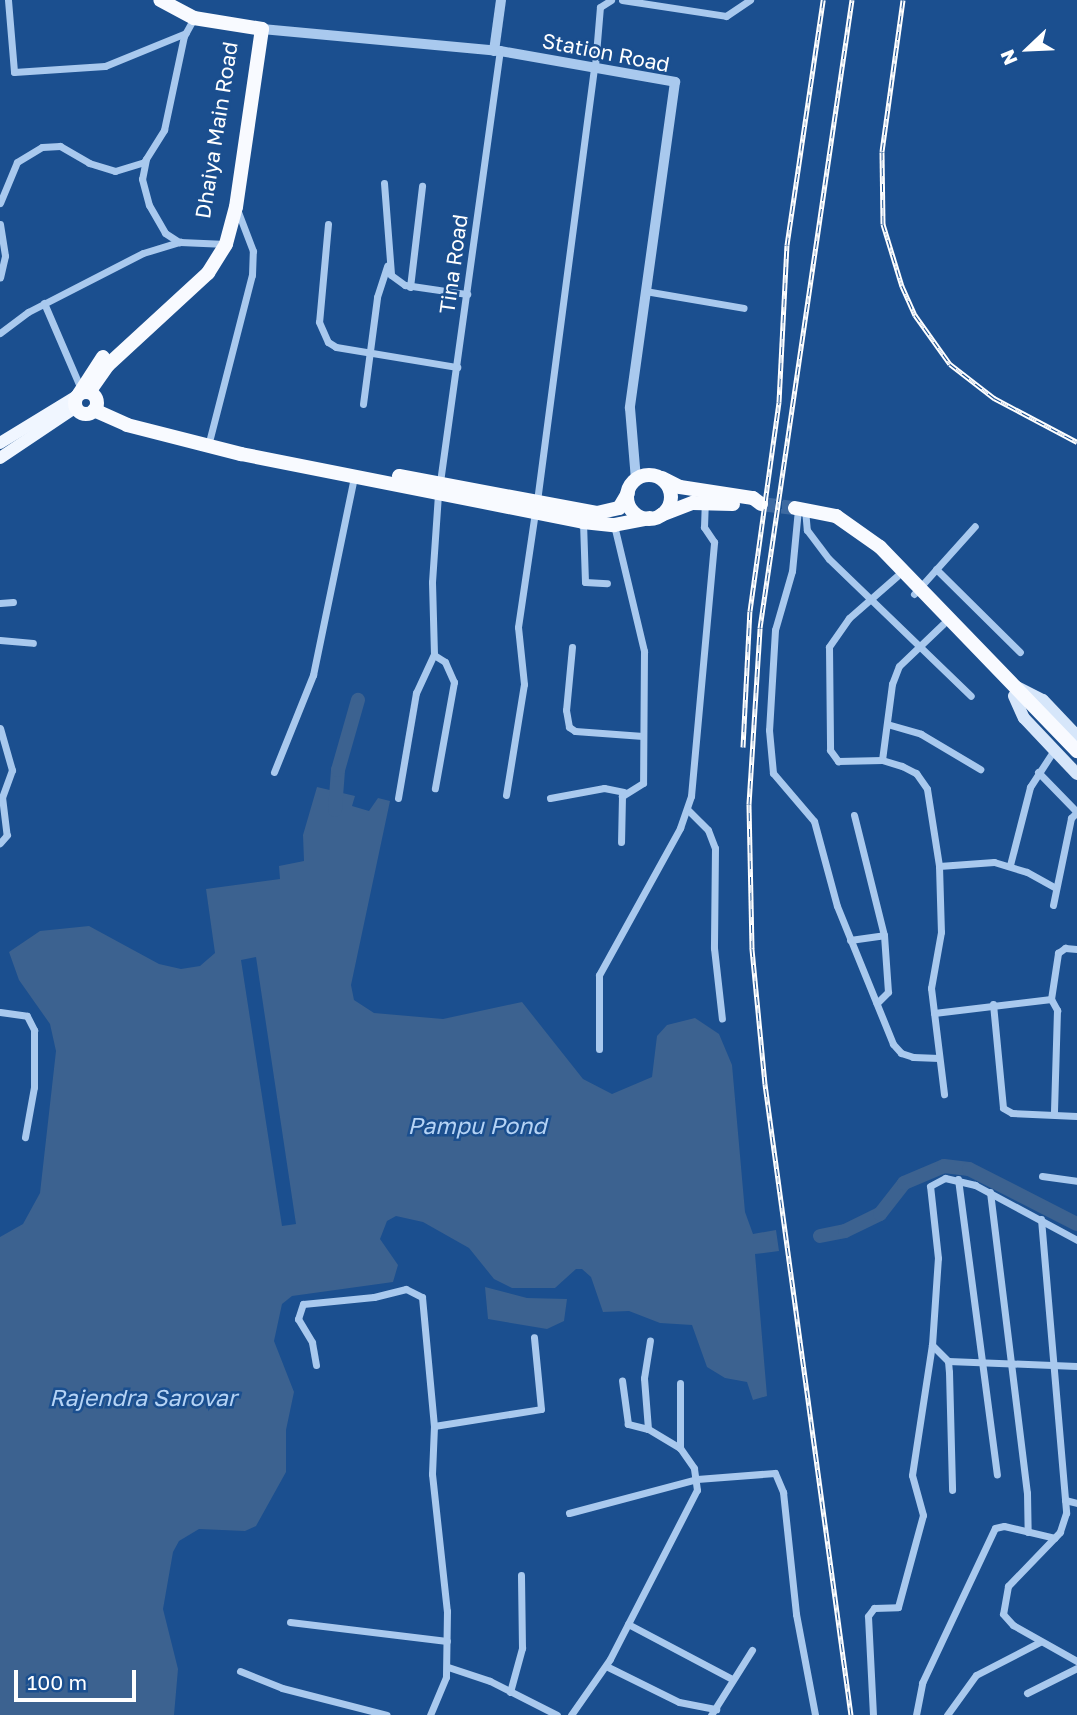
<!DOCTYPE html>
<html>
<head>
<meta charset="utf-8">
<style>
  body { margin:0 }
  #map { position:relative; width:1077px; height:1715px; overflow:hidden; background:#1b4f8f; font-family:"Golos Text",sans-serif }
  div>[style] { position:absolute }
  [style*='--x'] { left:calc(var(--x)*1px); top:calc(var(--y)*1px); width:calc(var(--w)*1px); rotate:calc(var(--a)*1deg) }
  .water>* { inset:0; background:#3c6290 }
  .river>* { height:14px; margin:-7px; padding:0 7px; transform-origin:7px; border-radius:7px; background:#3c6290 }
  .trunk-tunnel>* { height:14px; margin-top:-7px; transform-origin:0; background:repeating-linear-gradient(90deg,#3d69a0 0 14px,transparent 0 21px) }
  .minor>* { height:7px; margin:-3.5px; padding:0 3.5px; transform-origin:3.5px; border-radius:3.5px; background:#a9c9ee }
  .tertiary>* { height:10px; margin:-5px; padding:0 5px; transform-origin:5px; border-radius:5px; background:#a9c9ee }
  .secondary>* { height:12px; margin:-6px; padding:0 6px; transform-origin:6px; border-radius:6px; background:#d6e6fa }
  .primary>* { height:12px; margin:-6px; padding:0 6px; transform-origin:6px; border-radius:6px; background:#f0f6ff }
  .trunk>* { height:14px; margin:-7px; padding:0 7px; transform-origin:7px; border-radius:7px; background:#f8faff }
  .trunk>.ring { margin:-7px; padding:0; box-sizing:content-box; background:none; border:14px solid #f8faff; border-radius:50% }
  .rail>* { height:5px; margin-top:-2.5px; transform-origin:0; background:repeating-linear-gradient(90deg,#1b4f8f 0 8px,#fff 0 16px); box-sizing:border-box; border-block:2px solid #fff }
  span { translate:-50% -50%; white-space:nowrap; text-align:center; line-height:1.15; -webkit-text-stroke:5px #1b4f8f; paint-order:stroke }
  .street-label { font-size:21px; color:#fff }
  .water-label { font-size:23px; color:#b5d3f5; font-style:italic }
  .north { position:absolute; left:993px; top:14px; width:70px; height:70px; -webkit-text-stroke:5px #1b4f8f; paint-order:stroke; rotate:247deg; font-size:19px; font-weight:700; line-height:28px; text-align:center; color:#fff }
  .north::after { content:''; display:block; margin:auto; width:24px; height:32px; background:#fff; clip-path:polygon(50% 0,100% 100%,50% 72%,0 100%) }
  .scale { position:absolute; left:14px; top:1670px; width:122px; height:32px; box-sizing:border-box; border:4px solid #fff; border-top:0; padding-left:9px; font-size:21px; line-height:24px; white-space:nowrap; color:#fff; -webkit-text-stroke:5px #1b4f8f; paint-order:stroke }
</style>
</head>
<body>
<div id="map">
  <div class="water">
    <i style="clip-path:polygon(evenodd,317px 787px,355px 796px,352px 806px,369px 811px,378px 798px,390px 801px,351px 985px,354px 1000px,374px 1013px,443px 1019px,522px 1002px,583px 1079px,612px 1094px,652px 1077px,657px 1036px,667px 1025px,695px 1018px,719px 1034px,732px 1065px,745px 1212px,753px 1234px,776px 1230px,779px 1251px,755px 1254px,767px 1396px,753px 1400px,747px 1382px,725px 1378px,707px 1367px,692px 1325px,660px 1323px,629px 1311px,603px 1312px,591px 1277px,582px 1269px,576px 1269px,555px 1288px,512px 1288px,494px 1279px,469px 1248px,423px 1222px,396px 1216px,387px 1221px,380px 1239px,398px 1265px,393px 1282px,292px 1296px,282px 1304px,274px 1341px,294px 1392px,286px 1430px,286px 1472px,256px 1526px,245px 1531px,199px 1529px,179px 1541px,173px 1552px,163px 1609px,178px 1669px,174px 1715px,0 1715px,0 1237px,23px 1224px,40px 1193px,56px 1051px,50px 1024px,19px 980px,9px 952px,40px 931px,89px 926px,159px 964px,181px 969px,200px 966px,215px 953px,206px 889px,280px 879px,279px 866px,304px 861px,303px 835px,317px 787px,256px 957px,296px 1224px,282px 1226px,241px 960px,256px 957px)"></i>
    <i style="clip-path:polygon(485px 1287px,527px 1298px,567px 1299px,564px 1321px,547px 1329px,488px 1319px)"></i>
  </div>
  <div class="river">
    <i style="--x:335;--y:810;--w:40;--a:-85.7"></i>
    <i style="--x:338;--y:770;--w:73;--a:-74.1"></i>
    <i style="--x:820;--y:1236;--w:25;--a:-11"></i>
    <i style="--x:845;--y:1231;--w:39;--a:-26"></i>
    <i style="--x:880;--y:1214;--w:39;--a:-52"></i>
    <i style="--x:904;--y:1183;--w:43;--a:-23"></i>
    <i style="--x:944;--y:1166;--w:25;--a:7"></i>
    <i style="--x:969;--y:1169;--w:121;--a:27"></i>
  </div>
  <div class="trunk-tunnel">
    <i style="--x:761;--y:504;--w:34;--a:7"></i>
  </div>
  <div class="minor">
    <i style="--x:8;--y:0;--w:72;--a:85.2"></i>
    <i style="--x:14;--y:72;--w:91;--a:-3.8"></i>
    <i style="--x:105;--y:66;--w:87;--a:-22.2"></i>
    <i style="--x:622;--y:0;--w:105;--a:8.7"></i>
    <i style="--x:726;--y:16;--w:29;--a:-34"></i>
    <i style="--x:595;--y:66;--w:59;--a:-85.2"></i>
    <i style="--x:600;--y:7;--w:13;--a:-32"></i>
    <i style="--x:146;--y:159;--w:20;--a:101"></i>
    <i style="--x:142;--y:179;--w:27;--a:75"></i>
    <i style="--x:149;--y:205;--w:32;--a:60"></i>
    <i style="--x:165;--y:233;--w:17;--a:33"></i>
    <i style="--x:384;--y:183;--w:92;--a:85.6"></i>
    <i style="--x:391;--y:275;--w:17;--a:36"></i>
    <i style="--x:405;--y:285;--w:63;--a:8.3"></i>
    <i style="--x:0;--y:203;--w:44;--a:-67.5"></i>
    <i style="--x:17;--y:162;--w:29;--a:-31"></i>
    <i style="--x:42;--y:147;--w:18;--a:-3"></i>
    <i style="--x:60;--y:146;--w:34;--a:30"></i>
    <i style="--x:89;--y:163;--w:27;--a:17"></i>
    <i style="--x:115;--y:171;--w:30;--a:-17"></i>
    <i style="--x:144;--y:162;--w:38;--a:-58"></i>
    <i style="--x:164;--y:130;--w:96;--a:-78"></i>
    <i style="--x:184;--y:36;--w:21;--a:-61"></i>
    <i style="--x:0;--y:224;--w:32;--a:81"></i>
    <i style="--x:5;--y:256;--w:22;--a:103"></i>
    <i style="--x:328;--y:224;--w:98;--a:95.2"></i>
    <i style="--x:319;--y:322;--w:22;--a:66"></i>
    <i style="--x:328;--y:342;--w:9;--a:32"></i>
    <i style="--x:336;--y:347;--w:123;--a:9.4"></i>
    <i style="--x:410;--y:287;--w:102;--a:-83.2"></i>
    <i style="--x:645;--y:291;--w:100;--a:9.7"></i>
    <i style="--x:44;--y:303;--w:94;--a:66.7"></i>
    <i style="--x:0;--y:333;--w:35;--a:-37"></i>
    <i style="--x:28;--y:312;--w:129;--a:-27.2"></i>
    <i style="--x:143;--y:253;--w:39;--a:-17"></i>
    <i style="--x:180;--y:242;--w:46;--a:2.5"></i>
    <i style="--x:363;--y:404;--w:108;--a:-82.5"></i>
    <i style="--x:377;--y:297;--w:33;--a:-72"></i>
    <i style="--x:210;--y:438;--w:168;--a:-75.6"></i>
    <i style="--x:252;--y:275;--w:24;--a:-88"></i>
    <i style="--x:253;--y:251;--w:45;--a:-110.9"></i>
    <i style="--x:440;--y:482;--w:435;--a:-82.1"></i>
    <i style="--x:537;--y:501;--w:439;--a:-82.5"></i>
    <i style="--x:798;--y:509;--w:62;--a:95.5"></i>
    <i style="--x:792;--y:571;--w:61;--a:106.1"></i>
    <i style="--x:775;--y:630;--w:100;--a:93.4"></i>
    <i style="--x:769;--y:730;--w:43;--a:84.7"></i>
    <i style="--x:773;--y:773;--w:63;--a:49.5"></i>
    <i style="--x:814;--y:821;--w:88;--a:74.9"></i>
    <i style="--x:837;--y:906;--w:149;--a:67.9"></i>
    <i style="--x:893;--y:1044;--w:12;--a:48"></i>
    <i style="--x:901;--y:1053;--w:13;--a:18"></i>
    <i style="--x:913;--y:1057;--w:26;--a:2"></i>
    <i style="--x:805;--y:509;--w:21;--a:85"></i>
    <i style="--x:807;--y:530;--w:36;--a:53"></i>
    <i style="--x:829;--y:559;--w:197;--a:44"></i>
    <i style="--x:583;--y:522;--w:60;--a:88.1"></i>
    <i style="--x:585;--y:582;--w:22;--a:3"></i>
    <i style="--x:614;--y:525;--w:130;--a:76.6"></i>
    <i style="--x:644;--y:651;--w:132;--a:90.4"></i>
    <i style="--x:643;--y:783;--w:25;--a:148"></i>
    <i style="--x:622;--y:796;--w:46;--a:91.2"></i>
    <i style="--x:936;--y:569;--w:118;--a:44.7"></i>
    <i style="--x:897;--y:576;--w:64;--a:138.8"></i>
    <i style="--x:849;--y:618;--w:35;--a:125"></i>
    <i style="--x:829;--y:647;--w:103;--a:89.4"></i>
    <i style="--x:830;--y:750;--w:14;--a:54"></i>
    <i style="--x:838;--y:761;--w:44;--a:-1.3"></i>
    <i style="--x:882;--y:760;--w:21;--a:17"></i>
    <i style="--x:902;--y:766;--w:16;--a:27"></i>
    <i style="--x:916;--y:773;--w:19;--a:55"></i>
    <i style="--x:927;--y:789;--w:78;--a:81.1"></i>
    <i style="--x:939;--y:866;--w:66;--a:88.3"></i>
    <i style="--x:941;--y:932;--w:57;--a:100.1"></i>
    <i style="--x:931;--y:988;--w:107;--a:83"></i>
    <i style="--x:914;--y:594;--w:91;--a:-48.1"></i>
    <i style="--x:0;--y:603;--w:13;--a:-4"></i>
    <i style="--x:0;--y:640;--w:33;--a:5"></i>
    <i style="--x:572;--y:647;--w:63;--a:95.4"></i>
    <i style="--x:566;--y:710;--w:17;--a:80"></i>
    <i style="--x:569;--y:727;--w:7;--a:34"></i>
    <i style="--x:575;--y:731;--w:68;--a:4.2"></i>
    <i style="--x:434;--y:655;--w:13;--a:32"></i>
    <i style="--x:445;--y:662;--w:22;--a:66"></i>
    <i style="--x:454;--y:682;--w:108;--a:100.2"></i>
    <i style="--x:887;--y:724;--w:35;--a:16"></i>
    <i style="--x:921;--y:734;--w:69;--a:30.7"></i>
    <i style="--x:0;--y:728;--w:44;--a:74.1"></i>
    <i style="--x:12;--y:770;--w:29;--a:110"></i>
    <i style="--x:2;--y:797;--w:38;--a:83"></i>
    <i style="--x:7;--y:835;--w:11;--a:131"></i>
    <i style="--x:882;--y:760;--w:77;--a:-82.5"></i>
    <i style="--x:892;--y:684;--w:19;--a:-69"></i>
    <i style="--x:899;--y:666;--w:61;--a:-43.7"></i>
    <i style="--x:274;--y:772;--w:105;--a:-68.1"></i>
    <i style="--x:313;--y:675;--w:202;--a:-78.3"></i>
    <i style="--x:1038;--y:772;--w:53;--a:45.8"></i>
    <i style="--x:506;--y:795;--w:112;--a:-80.8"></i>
    <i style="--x:524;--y:684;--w:57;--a:-96"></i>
    <i style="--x:518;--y:627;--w:116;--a:-81.6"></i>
    <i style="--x:398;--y:798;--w:107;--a:-80.3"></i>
    <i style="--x:416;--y:693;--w:43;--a:-65.2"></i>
    <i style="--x:434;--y:654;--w:72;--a:-91.6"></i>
    <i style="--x:432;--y:582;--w:89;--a:-86.1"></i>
    <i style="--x:550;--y:798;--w:55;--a:-10.5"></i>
    <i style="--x:604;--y:788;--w:20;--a:11"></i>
    <i style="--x:688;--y:810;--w:28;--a:45"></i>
    <i style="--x:708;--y:830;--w:19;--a:69"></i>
    <i style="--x:715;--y:848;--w:100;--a:90.6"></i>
    <i style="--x:714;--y:948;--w:71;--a:83.6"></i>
    <i style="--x:854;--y:815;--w:124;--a:76"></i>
    <i style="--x:884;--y:935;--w:57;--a:86"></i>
    <i style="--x:888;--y:992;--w:16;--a:135"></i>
    <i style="--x:1010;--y:865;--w:81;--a:-75.6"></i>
    <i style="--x:1030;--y:787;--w:44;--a:-57"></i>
    <i style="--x:939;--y:866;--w:55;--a:-4.2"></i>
    <i style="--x:994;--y:862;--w:34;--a:17"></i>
    <i style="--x:1027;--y:872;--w:33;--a:29"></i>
    <i style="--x:1053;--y:905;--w:89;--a:-78.3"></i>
    <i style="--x:1071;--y:818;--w:8;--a:-45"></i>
    <i style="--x:850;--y:940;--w:34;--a:-8"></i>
    <i style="--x:1051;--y:999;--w:47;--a:-81.3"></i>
    <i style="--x:1058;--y:953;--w:9;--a:-36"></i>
    <i style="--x:1065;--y:948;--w:12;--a:5"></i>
    <i style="--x:993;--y:1004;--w:104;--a:84.5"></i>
    <i style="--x:1003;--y:1108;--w:10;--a:29"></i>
    <i style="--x:1012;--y:1113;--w:65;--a:2.6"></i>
    <i style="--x:0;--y:1012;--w:27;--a:8"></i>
    <i style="--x:27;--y:1016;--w:16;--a:63"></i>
    <i style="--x:34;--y:1030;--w:57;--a:90"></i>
    <i style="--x:34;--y:1087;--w:51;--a:100.2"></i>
    <i style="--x:934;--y:1013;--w:118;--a:-6.8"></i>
    <i style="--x:1051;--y:999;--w:13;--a:61"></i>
    <i style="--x:1057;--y:1010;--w:102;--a:91.7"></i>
    <i style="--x:599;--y:1049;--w:74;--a:-90"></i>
    <i style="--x:599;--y:975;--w:168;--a:-61.1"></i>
    <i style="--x:680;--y:828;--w:34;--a:-71"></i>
    <i style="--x:691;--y:796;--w:255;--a:-84.8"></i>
    <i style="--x:714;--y:542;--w:18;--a:-124"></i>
    <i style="--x:704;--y:527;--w:23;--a:-88"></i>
    <i style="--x:1042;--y:1176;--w:35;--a:8"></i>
    <i style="--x:958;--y:1179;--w:298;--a:82.5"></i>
    <i style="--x:990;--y:1192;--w:303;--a:83"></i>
    <i style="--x:1027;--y:1493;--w:39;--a:89"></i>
    <i style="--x:1041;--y:1219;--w:295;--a:85.1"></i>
    <i style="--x:1066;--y:1513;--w:20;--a:108"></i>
    <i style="--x:1060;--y:1532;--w:75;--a:133.9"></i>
    <i style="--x:1008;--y:1586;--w:28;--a:100"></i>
    <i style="--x:1003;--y:1614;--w:15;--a:48"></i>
    <i style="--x:1013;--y:1625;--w:73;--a:29.4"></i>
    <i style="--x:932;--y:1345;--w:23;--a:45"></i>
    <i style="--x:948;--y:1361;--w:11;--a:85"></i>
    <i style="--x:949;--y:1372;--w:118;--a:88.5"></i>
    <i style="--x:948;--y:1361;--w:129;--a:2.2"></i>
    <i style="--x:316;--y:1365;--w:23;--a:-100"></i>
    <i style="--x:312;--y:1342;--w:27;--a:-121"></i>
    <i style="--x:298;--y:1319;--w:16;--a:-72"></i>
    <i style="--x:303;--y:1304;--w:71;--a:-5.6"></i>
    <i style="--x:374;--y:1297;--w:33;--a:-14"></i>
    <i style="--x:406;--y:1289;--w:18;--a:27"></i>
    <i style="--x:422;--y:1297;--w:130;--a:84.7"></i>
    <i style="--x:434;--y:1426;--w:48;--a:92.4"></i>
    <i style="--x:432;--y:1474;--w:138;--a:83.8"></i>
    <i style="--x:447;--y:1611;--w:66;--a:90.9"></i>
    <i style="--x:446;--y:1677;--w:41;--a:112.8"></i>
    <i style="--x:434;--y:1426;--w:108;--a:-9"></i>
    <i style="--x:541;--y:1409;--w:72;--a:-95.6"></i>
    <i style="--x:648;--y:1429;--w:51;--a:-94.5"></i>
    <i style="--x:644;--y:1378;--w:38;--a:-81"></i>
    <i style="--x:680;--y:1448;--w:65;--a:-90"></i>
    <i style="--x:1065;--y:1500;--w:12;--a:14"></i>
    <i style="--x:569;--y:1513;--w:132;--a:-14.9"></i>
    <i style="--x:697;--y:1479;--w:78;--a:-4.4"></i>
    <i style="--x:775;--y:1473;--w:21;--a:67"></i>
    <i style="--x:783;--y:1492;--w:123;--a:83.9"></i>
    <i style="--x:796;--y:1614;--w:103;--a:79.3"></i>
    <i style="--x:290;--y:1622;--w:158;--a:6.9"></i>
    <i style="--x:628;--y:1624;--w:118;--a:27.9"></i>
    <i style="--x:606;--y:1666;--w:81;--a:26.3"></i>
    <i style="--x:679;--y:1702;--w:38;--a:11"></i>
    <i style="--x:448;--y:1667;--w:44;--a:18.4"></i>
    <i style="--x:490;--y:1681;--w:75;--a:26.9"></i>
    <i style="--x:240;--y:1671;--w:45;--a:22"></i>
    <i style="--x:282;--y:1688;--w:108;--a:14.4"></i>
    <i style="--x:510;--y:1692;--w:46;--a:-74.7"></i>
    <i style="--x:522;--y:1648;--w:73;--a:-90.8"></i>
    <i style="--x:1027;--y:1693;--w:56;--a:-26.6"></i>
    <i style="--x:571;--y:1715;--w:68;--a:-55.1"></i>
    <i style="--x:610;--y:1659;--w:190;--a:-62.8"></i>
    <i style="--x:697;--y:1490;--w:22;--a:-98"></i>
    <i style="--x:694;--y:1468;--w:24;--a:-125"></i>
    <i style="--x:680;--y:1448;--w:37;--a:-149"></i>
    <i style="--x:648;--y:1429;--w:21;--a:-166"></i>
    <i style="--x:628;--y:1424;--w:44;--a:-97.8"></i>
    <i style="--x:711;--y:1715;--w:77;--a:-57.8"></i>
    <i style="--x:873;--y:1715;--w:99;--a:-92.9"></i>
    <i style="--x:868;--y:1616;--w:10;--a:-53"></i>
    <i style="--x:874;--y:1608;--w:24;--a:-2"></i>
    <i style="--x:898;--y:1607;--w:95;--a:-74.8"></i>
    <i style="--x:923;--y:1515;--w:41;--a:-105.4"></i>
    <i style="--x:912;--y:1475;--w:132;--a:-81.3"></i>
    <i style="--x:932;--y:1345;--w:87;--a:-86.1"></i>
    <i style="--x:938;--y:1258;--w:72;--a:-96.3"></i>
    <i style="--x:930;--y:1186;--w:17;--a:-28"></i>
    <i style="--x:945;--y:1178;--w:31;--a:13"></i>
    <i style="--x:975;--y:1185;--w:116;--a:28.3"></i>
    <i style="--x:916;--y:1715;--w:33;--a:-79"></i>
    <i style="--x:922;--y:1683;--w:171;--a:-64.8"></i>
    <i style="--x:995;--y:1528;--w:9;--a:-13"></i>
    <i style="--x:1004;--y:1526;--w:52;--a:13.2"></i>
    <i style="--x:947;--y:1715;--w:49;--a:-54.1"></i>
    <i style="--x:976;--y:1675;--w:72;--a:-27.3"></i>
  </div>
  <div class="tertiary">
    <i style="--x:262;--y:29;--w:239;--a:5.3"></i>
    <i style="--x:500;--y:51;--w:178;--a:10"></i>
    <i style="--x:675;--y:82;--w:329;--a:97.9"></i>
    <i style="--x:630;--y:408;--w:71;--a:85.2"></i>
    <i style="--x:494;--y:51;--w:51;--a:-82.2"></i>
  </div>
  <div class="secondary">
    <i style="--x:1015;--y:686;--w:31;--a:27"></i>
    <i style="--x:1043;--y:700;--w:50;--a:46.6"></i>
    <i style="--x:1014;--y:696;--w:24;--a:66"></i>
    <i style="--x:1024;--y:718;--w:77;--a:46.6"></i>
  </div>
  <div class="primary">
    <i style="--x:0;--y:443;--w:90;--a:-31.4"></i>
    <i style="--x:0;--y:458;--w:92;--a:-33.9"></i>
  </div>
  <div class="trunk">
    <i style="--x:89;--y:392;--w:33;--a:-55"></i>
    <i style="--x:108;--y:365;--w:136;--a:-42.6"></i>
    <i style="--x:208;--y:273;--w:34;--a:-58"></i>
    <i style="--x:226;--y:244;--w:38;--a:-75"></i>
    <i style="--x:236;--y:207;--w:180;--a:-81.7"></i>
    <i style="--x:262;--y:29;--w:69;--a:-170.8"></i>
    <i style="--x:194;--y:18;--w:38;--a:-152"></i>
    <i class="ring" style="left:75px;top:392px;width:8px;height:8px"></i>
    <i style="--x:79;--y:394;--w:44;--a:-57"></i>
    <i style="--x:94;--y:410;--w:36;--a:24"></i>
    <i style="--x:127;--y:425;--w:118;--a:14.3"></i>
    <i style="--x:241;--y:454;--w:349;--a:11.2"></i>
    <i style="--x:583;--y:522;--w:31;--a:6"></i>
    <i style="--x:614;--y:525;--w:36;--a:-11"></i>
    <i class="ring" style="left:627px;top:475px;width:30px;height:30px"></i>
    <i style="--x:399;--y:476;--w:201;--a:10.6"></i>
    <i style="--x:597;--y:513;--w:23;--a:-13"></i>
    <i style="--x:619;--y:508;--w:17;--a:-59"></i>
    <i style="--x:662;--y:478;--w:20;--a:27"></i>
    <i style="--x:680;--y:487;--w:74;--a:8.6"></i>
    <i style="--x:753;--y:498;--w:10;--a:37"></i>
    <i style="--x:795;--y:508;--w:42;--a:11"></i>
    <i style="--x:836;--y:516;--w:54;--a:35.2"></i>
    <i style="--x:880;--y:547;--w:284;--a:46"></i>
    <i style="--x:661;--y:515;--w:34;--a:-21"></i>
    <i style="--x:693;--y:503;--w:40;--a:1.4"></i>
  </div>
  <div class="rail">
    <i style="--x:903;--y:0;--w:153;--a:97.9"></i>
    <i style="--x:882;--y:152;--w:72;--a:89.2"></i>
    <i style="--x:883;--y:224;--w:65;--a:73"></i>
    <i style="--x:902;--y:286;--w:32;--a:66"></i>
    <i style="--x:915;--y:315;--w:60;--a:54.5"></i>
    <i style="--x:950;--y:364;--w:56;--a:37.7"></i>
    <i style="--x:994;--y:398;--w:94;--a:27.9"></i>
    <i style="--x:743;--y:747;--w:136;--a:-87.1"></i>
    <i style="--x:750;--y:611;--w:211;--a:-82.1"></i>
    <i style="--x:779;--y:402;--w:157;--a:-87.1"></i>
    <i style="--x:787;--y:245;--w:248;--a:-81.6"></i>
    <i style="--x:851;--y:1715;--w:637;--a:-97.76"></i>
    <i style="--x:765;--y:1084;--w:137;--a:-95.5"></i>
    <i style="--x:752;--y:948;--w:144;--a:-91.2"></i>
    <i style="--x:749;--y:804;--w:176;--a:-86.4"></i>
    <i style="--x:760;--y:628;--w:635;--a:-81.67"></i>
  </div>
  <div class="street-label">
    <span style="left:606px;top:52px;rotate:11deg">Station Road</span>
    <span style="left:216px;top:130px;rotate:-81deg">Dhaiya Main Road</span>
    <span style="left:453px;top:264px;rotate:-82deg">Tina Road</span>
  </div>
  <div class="water-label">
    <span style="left:477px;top:1125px">Pampu Pond</span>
    <span style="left:143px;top:1397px">Rajendra Sarovar</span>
  </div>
  <div class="north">N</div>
  <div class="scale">100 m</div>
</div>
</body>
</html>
